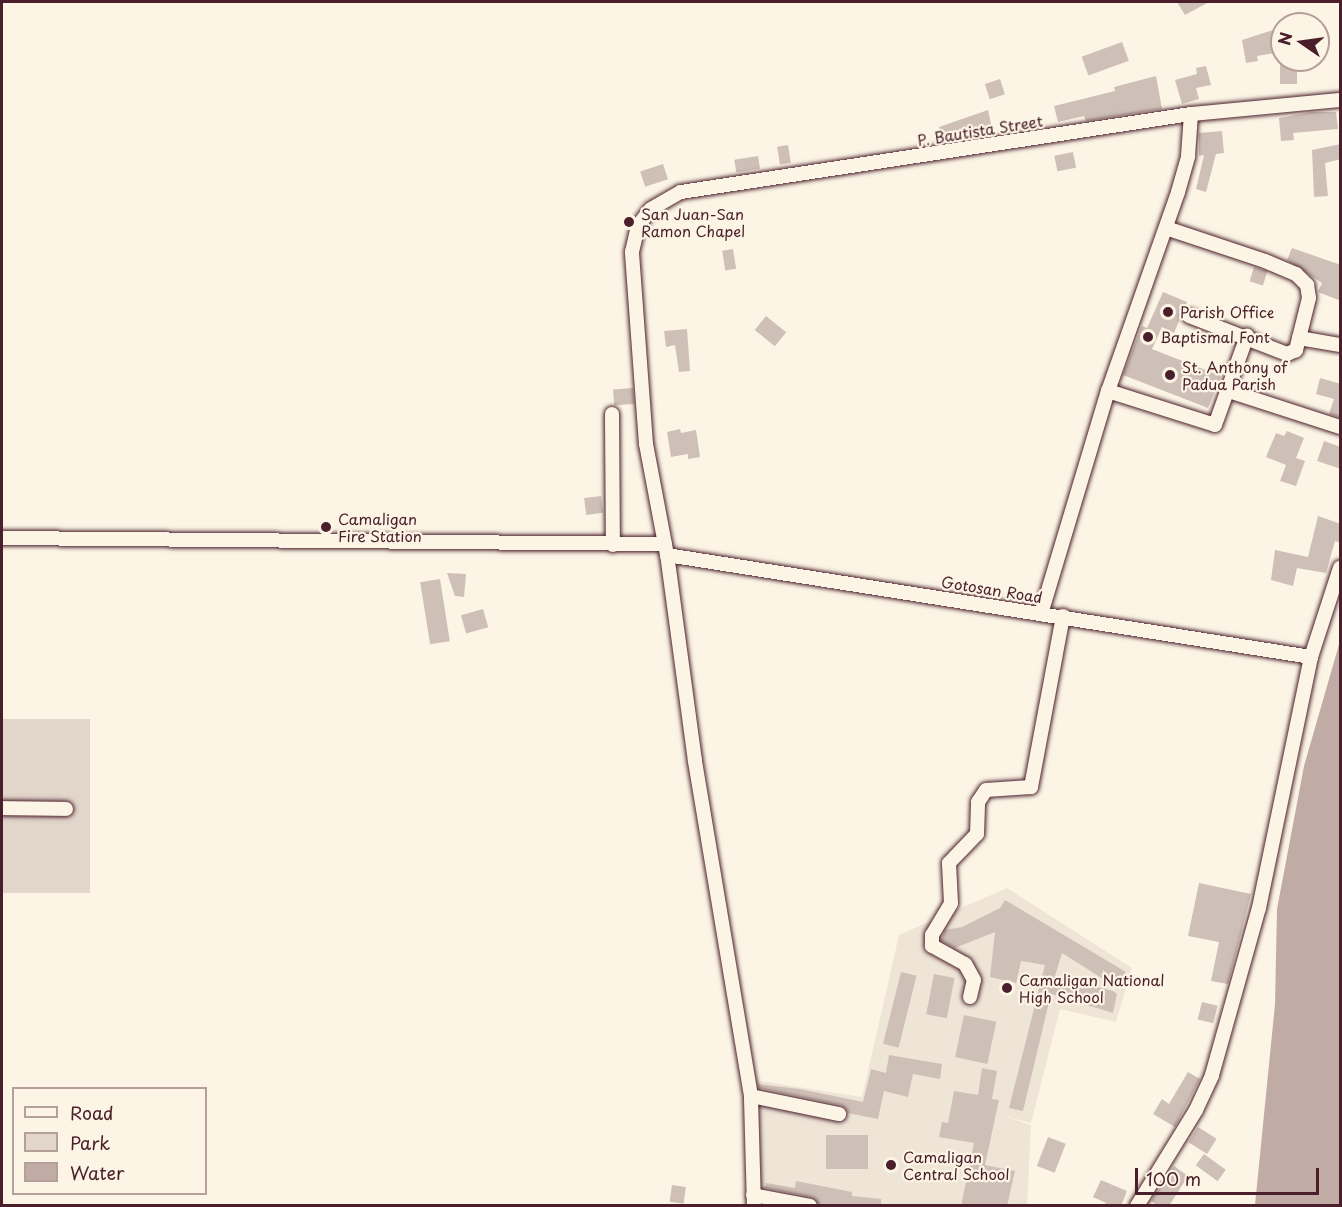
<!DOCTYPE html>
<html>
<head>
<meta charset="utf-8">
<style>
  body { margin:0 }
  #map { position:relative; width:1342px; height:1207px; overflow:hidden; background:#fcf5e5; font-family:"Playpen Sans",sans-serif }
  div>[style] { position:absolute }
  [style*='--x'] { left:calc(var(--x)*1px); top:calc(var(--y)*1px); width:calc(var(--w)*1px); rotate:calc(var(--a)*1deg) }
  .built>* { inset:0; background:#eee5d7 }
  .green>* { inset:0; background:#e2d5ca; transform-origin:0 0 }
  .water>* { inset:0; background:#c0aca5 }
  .building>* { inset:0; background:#cfc0b7; transform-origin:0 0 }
  .roads { filter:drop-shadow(0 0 2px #4a1f2b) drop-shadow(0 0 2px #4a1f2b) }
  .minor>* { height:14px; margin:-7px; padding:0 7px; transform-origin:7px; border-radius:7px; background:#fcf5e5 }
  .dots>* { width:16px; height:16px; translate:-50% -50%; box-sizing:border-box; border:3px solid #fcf5e5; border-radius:50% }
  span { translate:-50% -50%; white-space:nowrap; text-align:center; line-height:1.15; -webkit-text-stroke:4.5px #fcf5e5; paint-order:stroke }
  .street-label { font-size:15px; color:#4a1f2b }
  .poi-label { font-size:15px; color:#4a1f2b }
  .left { translate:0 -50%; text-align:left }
  .frame { position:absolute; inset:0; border:3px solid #4a1f2b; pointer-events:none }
  .legend { position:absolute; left:12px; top:1087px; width:195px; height:108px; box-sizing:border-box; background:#fcf5e5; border:2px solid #b59f9b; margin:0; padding:8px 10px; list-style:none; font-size:18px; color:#4a1f2b }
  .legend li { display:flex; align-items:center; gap:12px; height:30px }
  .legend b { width:30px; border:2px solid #b59f9b }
  .north { position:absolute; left:1270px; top:12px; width:60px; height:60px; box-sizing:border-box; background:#fcf5e5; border:2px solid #b59f9b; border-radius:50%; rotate:283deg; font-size:16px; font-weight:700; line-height:24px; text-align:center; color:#4a1f2b }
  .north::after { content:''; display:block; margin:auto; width:21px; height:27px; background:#4a1f2b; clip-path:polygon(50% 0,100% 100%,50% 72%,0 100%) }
  .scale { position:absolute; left:1135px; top:1168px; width:184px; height:27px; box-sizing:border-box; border:3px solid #4a1f2b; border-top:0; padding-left:8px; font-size:18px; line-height:21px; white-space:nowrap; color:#4a1f2b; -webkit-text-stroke:4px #fcf5e5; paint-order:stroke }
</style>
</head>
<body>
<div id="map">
  <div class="built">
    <i style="clip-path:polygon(1007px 888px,1132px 968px,1116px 1022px,1060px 1009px,1031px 1123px,1004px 1116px,1031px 1125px,1027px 1205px,756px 1205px,747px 1079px,862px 1097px,899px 935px)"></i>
  </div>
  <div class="green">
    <i style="left:2px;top:719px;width:88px;height:174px"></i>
  </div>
  <div class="water">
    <i style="clip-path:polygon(1340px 641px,1340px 1205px,1255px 1205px,1275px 1004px,1277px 909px,1304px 766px)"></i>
  </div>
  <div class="building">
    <i style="clip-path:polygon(1177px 2px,1209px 2px,1185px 15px)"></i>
    <i style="clip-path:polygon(1282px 27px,1282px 52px,1257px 56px,1258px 61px,1246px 63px,1242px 40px)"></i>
    <i style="left:1122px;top:42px;width:20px;height:43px;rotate:70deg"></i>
    <i style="left:1280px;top:60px;width:17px;height:24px"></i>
    <i style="clip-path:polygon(1206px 66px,1211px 85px,1196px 88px,1199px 99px,1182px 104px,1175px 80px,1197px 74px,1196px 68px)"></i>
    <i style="clip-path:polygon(1156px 76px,1162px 109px,1086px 121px,1084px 116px,1058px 122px,1054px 106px,1115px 91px,1114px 87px)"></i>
    <i style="left:1000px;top:79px;width:16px;height:16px;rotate:72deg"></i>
    <i style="clip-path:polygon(988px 110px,992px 128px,942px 137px,939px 127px)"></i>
    <i style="clip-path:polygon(1312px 112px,1336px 112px,1338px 129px,1293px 133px,1294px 140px,1281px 141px,1279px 118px)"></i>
    <i style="clip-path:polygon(1222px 131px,1224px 153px,1216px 154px,1206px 192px,1196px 189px,1204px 155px,1199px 156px,1199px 133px)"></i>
    <i style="clip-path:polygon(1341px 144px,1341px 159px,1325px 163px,1328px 196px,1314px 197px,1312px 150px)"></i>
    <i style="left:788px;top:145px;width:18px;height:11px;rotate:81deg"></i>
    <i style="left:1073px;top:152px;width:16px;height:19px;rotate:79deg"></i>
    <i style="left:758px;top:156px;width:13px;height:24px;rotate:81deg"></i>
    <i style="left:663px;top:164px;width:16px;height:24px;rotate:72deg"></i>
    <i style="clip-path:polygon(1292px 248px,1341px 265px,1341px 301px,1318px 292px,1322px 283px,1287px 260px)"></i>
    <i style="left:733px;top:249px;width:20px;height:11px;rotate:81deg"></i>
    <i style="left:1254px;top:267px;width:14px;height:15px;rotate:17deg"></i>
    <i style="clip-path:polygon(1163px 292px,1187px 302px,1174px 333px,1162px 327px,1152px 349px,1221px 376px,1208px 408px,1123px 375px,1142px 326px,1147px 328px)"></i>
    <i style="left:766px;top:316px;width:26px;height:18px;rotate:39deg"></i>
    <i style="clip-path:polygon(687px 329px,690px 371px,679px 372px,675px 345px,666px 347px,664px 331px)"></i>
    <i style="clip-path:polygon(1320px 378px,1341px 384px,1341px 418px,1329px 414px,1334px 399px,1316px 394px)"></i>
    <i style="left:633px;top:388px;width:16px;height:20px;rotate:86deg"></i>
    <i style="clip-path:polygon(680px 429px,681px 433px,696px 430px,700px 457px,688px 459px,688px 454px,671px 457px,667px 432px)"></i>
    <i style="clip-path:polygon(1287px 431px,1304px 438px,1296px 458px,1305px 461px,1296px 486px,1280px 481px,1286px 465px,1266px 457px,1276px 433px,1284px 436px)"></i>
    <i style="clip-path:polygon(1324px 441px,1341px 447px,1341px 469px,1317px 461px)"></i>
    <i style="left:601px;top:496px;width:17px;height:17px;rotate:83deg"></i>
    <i style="clip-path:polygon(1318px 516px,1341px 524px,1341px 543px,1335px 541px,1326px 573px,1297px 568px,1293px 586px,1271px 580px,1275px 550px,1308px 557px)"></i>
    <i style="clip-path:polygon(447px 573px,466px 574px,464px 597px,455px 596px)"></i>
    <i style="left:440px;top:579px;width:63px;height:20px;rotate:81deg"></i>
    <i style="left:483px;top:609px;width:19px;height:23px;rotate:74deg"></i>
    <i style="clip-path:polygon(1199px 883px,1251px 894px,1228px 984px,1211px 981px,1219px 942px,1188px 936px)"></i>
    <i style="clip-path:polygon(1005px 900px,1126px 972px,1116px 987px,1062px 953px,1055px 976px,1113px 991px,1117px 994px,1113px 1013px,1051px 994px,1023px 1111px,1009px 1108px,1045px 965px,1021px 961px,1016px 983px,990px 977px,995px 932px,955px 948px,941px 941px,945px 930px,962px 927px,1000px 908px)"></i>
    <i style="left:901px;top:972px;width:16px;height:74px;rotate:14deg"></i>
    <i style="left:934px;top:974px;width:21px;height:41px;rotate:11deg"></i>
    <i style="left:1202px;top:1002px;width:16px;height:18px;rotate:14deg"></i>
    <i style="left:964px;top:1015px;width:33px;height:43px;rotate:12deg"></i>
    <i style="clip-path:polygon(889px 1055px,942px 1064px,940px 1079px,913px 1074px,908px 1097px,884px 1091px,878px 1119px,848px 1113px,841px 1105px,759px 1088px,758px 1084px,800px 1089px,863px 1102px,871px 1069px,886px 1073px)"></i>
    <i style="clip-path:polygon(982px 1068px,997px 1071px,992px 1099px,999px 1100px,985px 1165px,1015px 1171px,1007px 1206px,961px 1206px,974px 1143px,939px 1137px,942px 1122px,948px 1123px,954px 1091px,978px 1095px)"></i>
    <i style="clip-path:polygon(1188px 1072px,1200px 1079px,1175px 1127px,1153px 1114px,1162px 1099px,1169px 1104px)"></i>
    <i style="left:1198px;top:1127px;width:22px;height:18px;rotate:32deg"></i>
    <i style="left:868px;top:1135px;width:34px;height:42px;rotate:90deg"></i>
    <i style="left:1048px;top:1137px;width:19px;height:31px;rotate:21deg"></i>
    <i style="left:1204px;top:1154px;width:27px;height:14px;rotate:36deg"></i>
    <i style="clip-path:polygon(1174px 1166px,1188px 1176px,1169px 1206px,1158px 1206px,1151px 1201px)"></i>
    <i style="clip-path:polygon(1101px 1180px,1127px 1191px,1121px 1206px,1104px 1206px,1106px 1203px,1093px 1197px)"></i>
    <i style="clip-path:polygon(796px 1181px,852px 1192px,852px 1196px,881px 1199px,881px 1206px,821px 1206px,812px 1197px,765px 1188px,766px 1183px,795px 1188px)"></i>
    <i style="left:672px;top:1185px;width:14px;height:17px;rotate:8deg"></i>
  </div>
  <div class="roads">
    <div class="minor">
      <i style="--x:1166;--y:228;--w:104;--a:18.4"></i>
      <i style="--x:1265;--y:261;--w:34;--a:23"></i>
      <i style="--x:1296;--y:274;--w:16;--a:45"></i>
      <i style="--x:1307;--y:285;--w:13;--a:81"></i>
      <i style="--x:1309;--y:298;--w:54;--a:104"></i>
      <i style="--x:1296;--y:350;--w:10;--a:156"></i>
      <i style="--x:1287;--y:354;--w:105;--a:-158.8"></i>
      <i style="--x:1299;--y:338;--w:42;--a:9.7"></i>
      <i style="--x:1108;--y:391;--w:112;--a:17.6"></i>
      <i style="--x:1215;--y:425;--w:95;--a:-70.2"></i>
      <i style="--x:1229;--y:391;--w:117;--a:18"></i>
      <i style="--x:612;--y:414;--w:131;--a:89.6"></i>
      <i style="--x:2;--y:538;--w:663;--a:0.52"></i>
      <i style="--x:667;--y:555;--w:652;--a:9"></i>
      <i style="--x:1041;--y:614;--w:233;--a:-73.3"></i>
      <i style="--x:1108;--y:391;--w:211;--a:-70.6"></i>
      <i style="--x:1178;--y:192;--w:37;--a:-74"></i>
      <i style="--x:1188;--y:156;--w:42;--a:-85.9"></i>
      <i style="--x:2;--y:808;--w:64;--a:0.9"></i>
      <i style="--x:970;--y:997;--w:17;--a:-77"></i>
      <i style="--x:974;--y:980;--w:18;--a:-119"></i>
      <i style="--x:965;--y:964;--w:38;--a:-151"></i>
      <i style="--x:932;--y:946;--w:11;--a:-90"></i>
      <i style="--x:932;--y:935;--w:37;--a:-59"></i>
      <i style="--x:951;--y:903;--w:40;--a:-92.9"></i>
      <i style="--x:949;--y:863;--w:40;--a:-46"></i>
      <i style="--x:977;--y:834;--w:32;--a:-88"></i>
      <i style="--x:978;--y:802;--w:14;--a:-56"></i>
      <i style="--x:986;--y:790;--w:45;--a:-3.8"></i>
      <i style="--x:1031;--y:787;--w:174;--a:-79.4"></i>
      <i style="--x:751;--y:1096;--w:90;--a:11.6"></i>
      <i style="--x:753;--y:1195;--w:58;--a:10.9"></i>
      <i style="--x:754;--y:1206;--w:110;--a:-91.6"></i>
      <i style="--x:751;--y:1096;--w:340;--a:-99.5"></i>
      <i style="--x:695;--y:761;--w:208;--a:-97.7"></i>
      <i style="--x:667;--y:555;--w:113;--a:-100.7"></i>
      <i style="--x:646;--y:444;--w:193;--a:-94.2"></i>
      <i style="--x:632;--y:252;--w:27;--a:-77"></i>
      <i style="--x:638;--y:226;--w:21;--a:-53"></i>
      <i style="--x:651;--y:209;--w:34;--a:-30"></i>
      <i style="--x:681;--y:192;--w:516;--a:-8.7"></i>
      <i style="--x:1191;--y:114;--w:150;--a:-5.4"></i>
      <i style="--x:1137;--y:1206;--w:113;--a:-58.4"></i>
      <i style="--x:1196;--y:1110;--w:38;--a:-65"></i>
      <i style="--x:1212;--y:1075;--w:173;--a:-74.3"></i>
      <i style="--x:1259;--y:908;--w:256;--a:-78.3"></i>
      <i style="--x:1311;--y:657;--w:94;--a:-72"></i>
    </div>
  </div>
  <div class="dots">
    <i style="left:629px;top:222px;background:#4a1f2b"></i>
    <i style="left:1168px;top:312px;background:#4a1f2b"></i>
    <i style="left:1148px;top:337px;background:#4a1f2b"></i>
    <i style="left:1170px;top:375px;background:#4a1f2b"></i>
    <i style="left:326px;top:527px;background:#4a1f2b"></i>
    <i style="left:1007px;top:988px;background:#4a1f2b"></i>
    <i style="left:891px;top:1165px;background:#4a1f2b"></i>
  </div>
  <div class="street-label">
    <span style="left:980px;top:130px;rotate:-9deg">P. Bautista Street</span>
    <span style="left:992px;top:589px;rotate:9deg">Gotosan Road</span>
  </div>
  <div class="poi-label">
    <span class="left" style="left:641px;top:222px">San Juan-San<br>Ramon Chapel</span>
    <span class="left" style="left:1180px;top:312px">Parish Office</span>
    <span class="left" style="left:1160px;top:337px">Baptismal Font</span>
    <span class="left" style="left:1182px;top:375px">St. Anthony of<br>Padua Parish</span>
    <span class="left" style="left:338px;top:527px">Camaligan<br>Fire Station</span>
    <span class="left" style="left:1019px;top:988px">Camaligan National<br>High School</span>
    <span class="left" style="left:903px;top:1165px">Camaligan<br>Central School</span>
  </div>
  <div class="frame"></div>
  <ul class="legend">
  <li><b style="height:8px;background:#fcf5e5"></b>Road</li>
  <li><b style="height:16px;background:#e2d5ca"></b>Park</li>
  <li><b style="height:16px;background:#c0aca5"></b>Water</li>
  </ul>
  <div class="north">N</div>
  <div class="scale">100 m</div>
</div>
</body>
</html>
